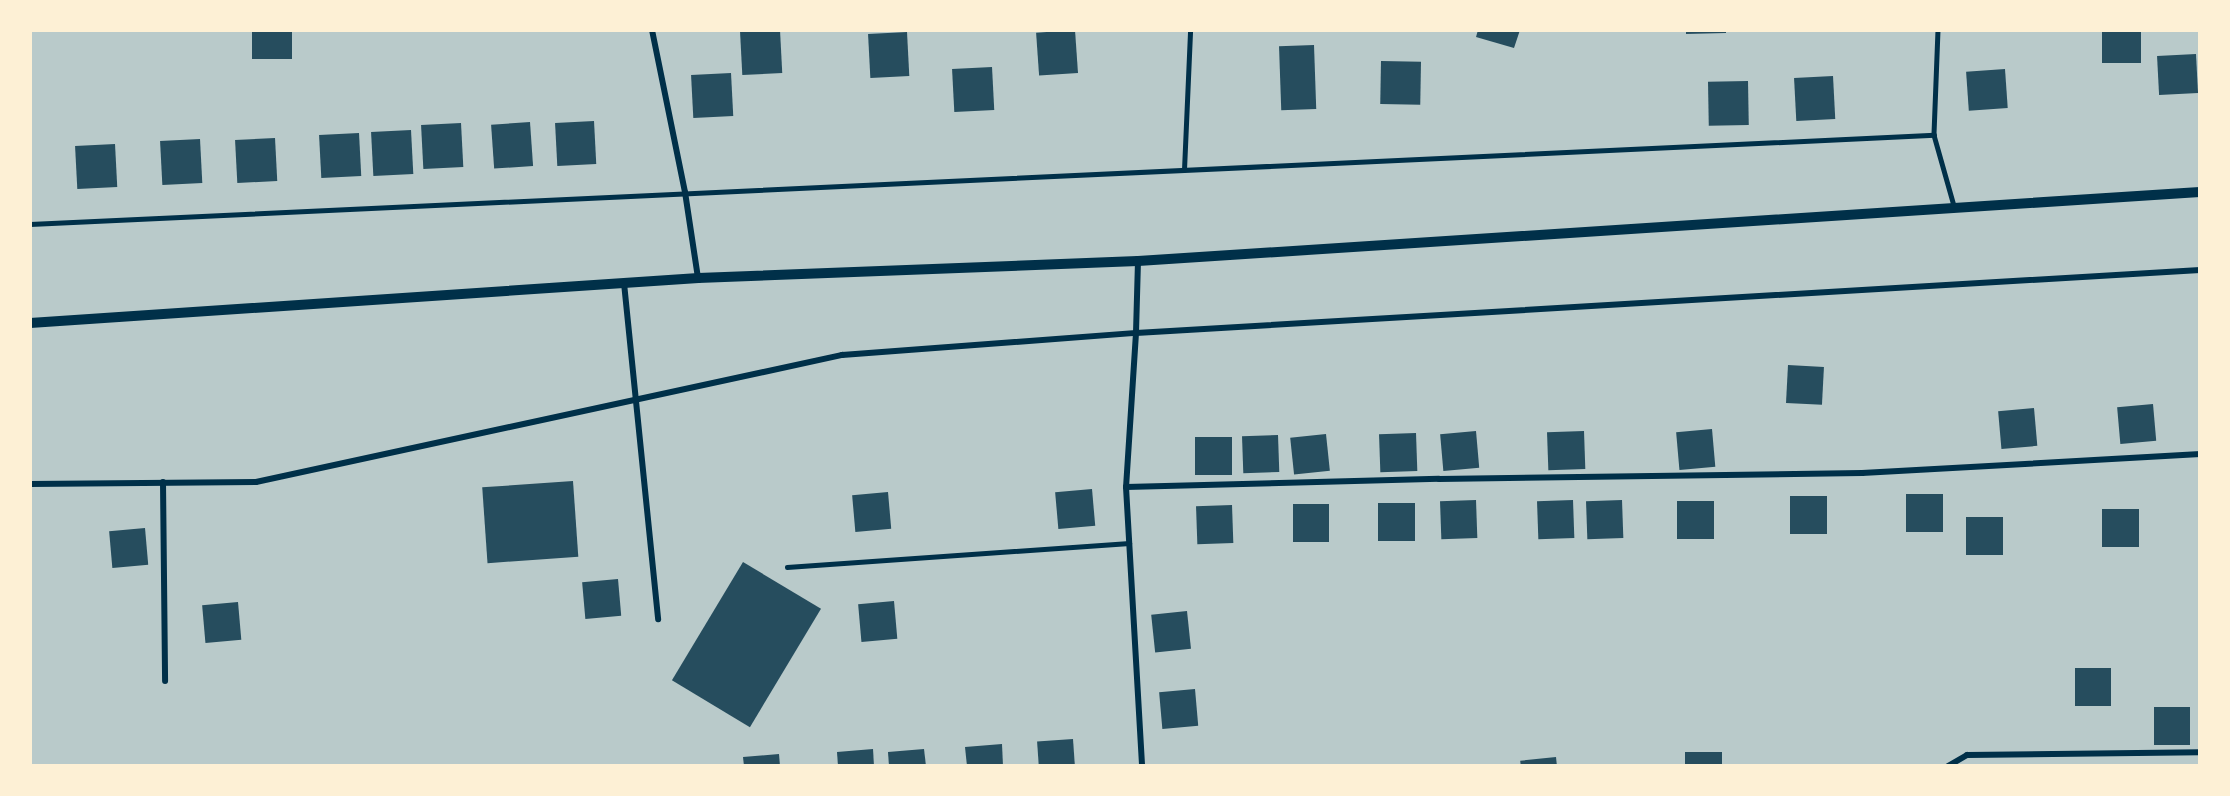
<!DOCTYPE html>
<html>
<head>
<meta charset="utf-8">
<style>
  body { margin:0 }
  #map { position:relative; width:2230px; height:796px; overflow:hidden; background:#fdf0d5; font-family:"Fira Sans Condensed",sans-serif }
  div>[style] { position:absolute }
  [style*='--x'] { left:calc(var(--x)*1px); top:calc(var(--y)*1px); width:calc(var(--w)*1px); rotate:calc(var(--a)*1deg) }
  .green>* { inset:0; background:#b9caca; transform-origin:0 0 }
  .building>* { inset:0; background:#264d5e; transform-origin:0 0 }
  .service>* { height:4.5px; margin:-2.25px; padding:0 2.25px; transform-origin:2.25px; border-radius:2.25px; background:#003049 }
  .minor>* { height:6px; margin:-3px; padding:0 3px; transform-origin:3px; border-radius:3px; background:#003049 }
  .tertiary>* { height:10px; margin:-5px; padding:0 5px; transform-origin:5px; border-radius:5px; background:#003049 }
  span { translate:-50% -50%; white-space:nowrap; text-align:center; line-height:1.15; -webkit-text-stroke:4.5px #fdf0d5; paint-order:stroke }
  .frame { position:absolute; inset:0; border:32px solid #fdf0d5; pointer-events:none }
</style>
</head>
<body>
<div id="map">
  <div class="green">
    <i style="left:30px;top:30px;width:2170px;height:736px"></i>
  </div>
  <div class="building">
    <i style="left:252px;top:30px;width:40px;height:29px"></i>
    <i style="left:780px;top:30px;width:43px;height:40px;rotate:87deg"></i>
    <i style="left:1075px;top:30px;width:43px;height:39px;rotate:86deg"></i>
    <i style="clip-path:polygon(1478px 30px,1520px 30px,1514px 48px,1476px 37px)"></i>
    <i style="clip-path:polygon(1686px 30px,1726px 30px,1726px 33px,1686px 34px)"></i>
    <i style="left:2102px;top:30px;width:39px;height:33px"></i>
    <i style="left:907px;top:32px;width:44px;height:39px;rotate:87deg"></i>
    <i style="left:1314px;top:45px;width:64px;height:35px;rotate:88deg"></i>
    <i style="left:2196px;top:54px;width:39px;height:39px;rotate:87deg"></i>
    <i style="left:1381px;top:61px;width:40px;height:43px;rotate:1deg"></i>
    <i style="left:992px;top:67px;width:43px;height:40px;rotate:87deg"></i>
    <i style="left:2005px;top:69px;width:39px;height:39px;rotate:86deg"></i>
    <i style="left:731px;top:73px;width:43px;height:40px;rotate:87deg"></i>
    <i style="left:1833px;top:76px;width:43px;height:39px;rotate:87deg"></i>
    <i style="left:1748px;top:81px;width:44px;height:40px;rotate:89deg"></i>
    <i style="left:594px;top:121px;width:43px;height:39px;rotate:87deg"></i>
    <i style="left:530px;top:122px;width:44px;height:39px;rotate:86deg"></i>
    <i style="left:461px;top:123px;width:44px;height:40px;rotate:87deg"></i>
    <i style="left:411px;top:130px;width:44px;height:40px;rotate:87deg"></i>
    <i style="left:359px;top:133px;width:43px;height:40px;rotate:87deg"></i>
    <i style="left:275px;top:138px;width:43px;height:40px;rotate:87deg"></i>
    <i style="left:200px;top:139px;width:44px;height:40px;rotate:87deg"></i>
    <i style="left:115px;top:144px;width:43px;height:40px;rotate:87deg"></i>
    <i style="left:1788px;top:365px;width:36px;height:38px;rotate:3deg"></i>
    <i style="left:2153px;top:404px;width:37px;height:36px;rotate:85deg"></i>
    <i style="left:2034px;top:408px;width:38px;height:36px;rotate:85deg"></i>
    <i style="left:1712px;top:429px;width:38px;height:36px;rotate:85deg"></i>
    <i style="left:1476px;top:431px;width:37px;height:36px;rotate:85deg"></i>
    <i style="left:1584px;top:431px;width:38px;height:37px;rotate:88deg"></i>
    <i style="left:1416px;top:433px;width:38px;height:37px;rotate:88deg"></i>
    <i style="left:1326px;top:434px;width:37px;height:36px;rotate:84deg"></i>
    <i style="left:1278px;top:435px;width:37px;height:36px;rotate:88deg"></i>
    <i style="left:1195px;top:437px;width:37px;height:38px"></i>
    <i style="left:573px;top:481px;width:76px;height:91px;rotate:86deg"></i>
    <i style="left:1092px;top:489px;width:37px;height:37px;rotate:85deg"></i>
    <i style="left:888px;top:492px;width:37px;height:36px;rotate:85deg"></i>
    <i style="left:1943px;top:494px;width:38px;height:37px;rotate:90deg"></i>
    <i style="left:1827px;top:496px;width:38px;height:37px;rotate:90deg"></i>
    <i style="left:1476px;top:500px;width:38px;height:36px;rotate:88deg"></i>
    <i style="left:1573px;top:500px;width:38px;height:36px;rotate:88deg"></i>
    <i style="left:1622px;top:500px;width:38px;height:36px;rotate:88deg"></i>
    <i style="left:1677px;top:501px;width:37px;height:38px"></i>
    <i style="left:1378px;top:503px;width:37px;height:38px"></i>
    <i style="left:1293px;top:504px;width:36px;height:38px"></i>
    <i style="left:1232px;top:505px;width:38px;height:36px;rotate:88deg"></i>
    <i style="left:2139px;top:509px;width:38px;height:37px;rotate:90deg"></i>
    <i style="left:1966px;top:517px;width:37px;height:38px"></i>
    <i style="left:145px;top:528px;width:37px;height:36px;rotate:85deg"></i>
    <i style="left:743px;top:562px;width:91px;height:138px;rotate:31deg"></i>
    <i style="left:618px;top:579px;width:37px;height:36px;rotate:85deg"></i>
    <i style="left:894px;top:601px;width:38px;height:36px;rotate:85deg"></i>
    <i style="left:238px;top:602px;width:38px;height:36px;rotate:85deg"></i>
    <i style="left:1187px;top:611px;width:38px;height:36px;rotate:84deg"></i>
    <i style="left:2075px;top:668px;width:36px;height:38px"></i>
    <i style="left:1195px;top:689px;width:37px;height:36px;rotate:85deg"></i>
    <i style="left:2190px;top:707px;width:38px;height:36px;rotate:90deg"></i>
    <i style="left:1073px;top:739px;width:27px;height:36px;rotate:86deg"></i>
    <i style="clip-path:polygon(1002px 744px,1003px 766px,967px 766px,965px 747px)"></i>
    <i style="clip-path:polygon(873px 749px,874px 766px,838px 766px,837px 752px)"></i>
    <i style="clip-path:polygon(924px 749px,926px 766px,889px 766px,888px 752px)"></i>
    <i style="left:1722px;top:752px;width:14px;height:37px;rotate:90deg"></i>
    <i style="clip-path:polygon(779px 754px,780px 766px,744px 766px,743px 757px)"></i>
    <i style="left:1556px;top:757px;width:9px;height:36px;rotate:84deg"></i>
  </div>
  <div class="service">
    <i style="--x:1938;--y:30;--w:105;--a:92.2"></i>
    <i style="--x:1934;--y:135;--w:77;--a:74.2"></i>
    <i style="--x:1184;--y:170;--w:140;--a:-87.5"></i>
    <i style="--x:30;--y:224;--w:1906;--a:-2.68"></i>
    <i style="--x:787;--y:567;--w:343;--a:-4"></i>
  </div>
  <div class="minor">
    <i style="--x:652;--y:30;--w:165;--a:78.5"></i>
    <i style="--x:685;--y:192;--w:87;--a:81.4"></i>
    <i style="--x:1138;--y:261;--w:72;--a:91.6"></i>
    <i style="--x:1136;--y:333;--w:154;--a:93.7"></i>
    <i style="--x:1126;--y:487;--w:279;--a:86.7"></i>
    <i style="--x:624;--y:283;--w:338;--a:84.2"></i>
    <i style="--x:163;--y:482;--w:199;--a:89.4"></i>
    <i style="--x:30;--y:484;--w:226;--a:-0.5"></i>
    <i style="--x:256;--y:482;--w:600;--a:-12.23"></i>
    <i style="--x:842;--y:355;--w:295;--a:-4.3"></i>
    <i style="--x:1136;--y:333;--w:1066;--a:-3.39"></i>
    <i style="--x:1126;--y:487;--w:313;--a:-1.5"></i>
    <i style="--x:1439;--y:479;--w:423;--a:-0.8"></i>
    <i style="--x:1862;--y:473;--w:339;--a:-3.2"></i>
    <i style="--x:1948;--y:766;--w:22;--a:-30"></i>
    <i style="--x:1967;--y:755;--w:233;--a:-0.7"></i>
  </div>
  <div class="tertiary">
    <i style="--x:30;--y:323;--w:670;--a:-3.85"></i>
    <i style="--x:698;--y:278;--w:440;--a:-2.2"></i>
    <i style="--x:1138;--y:261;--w:1064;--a:-3.72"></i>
  </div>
  <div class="frame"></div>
</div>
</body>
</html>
